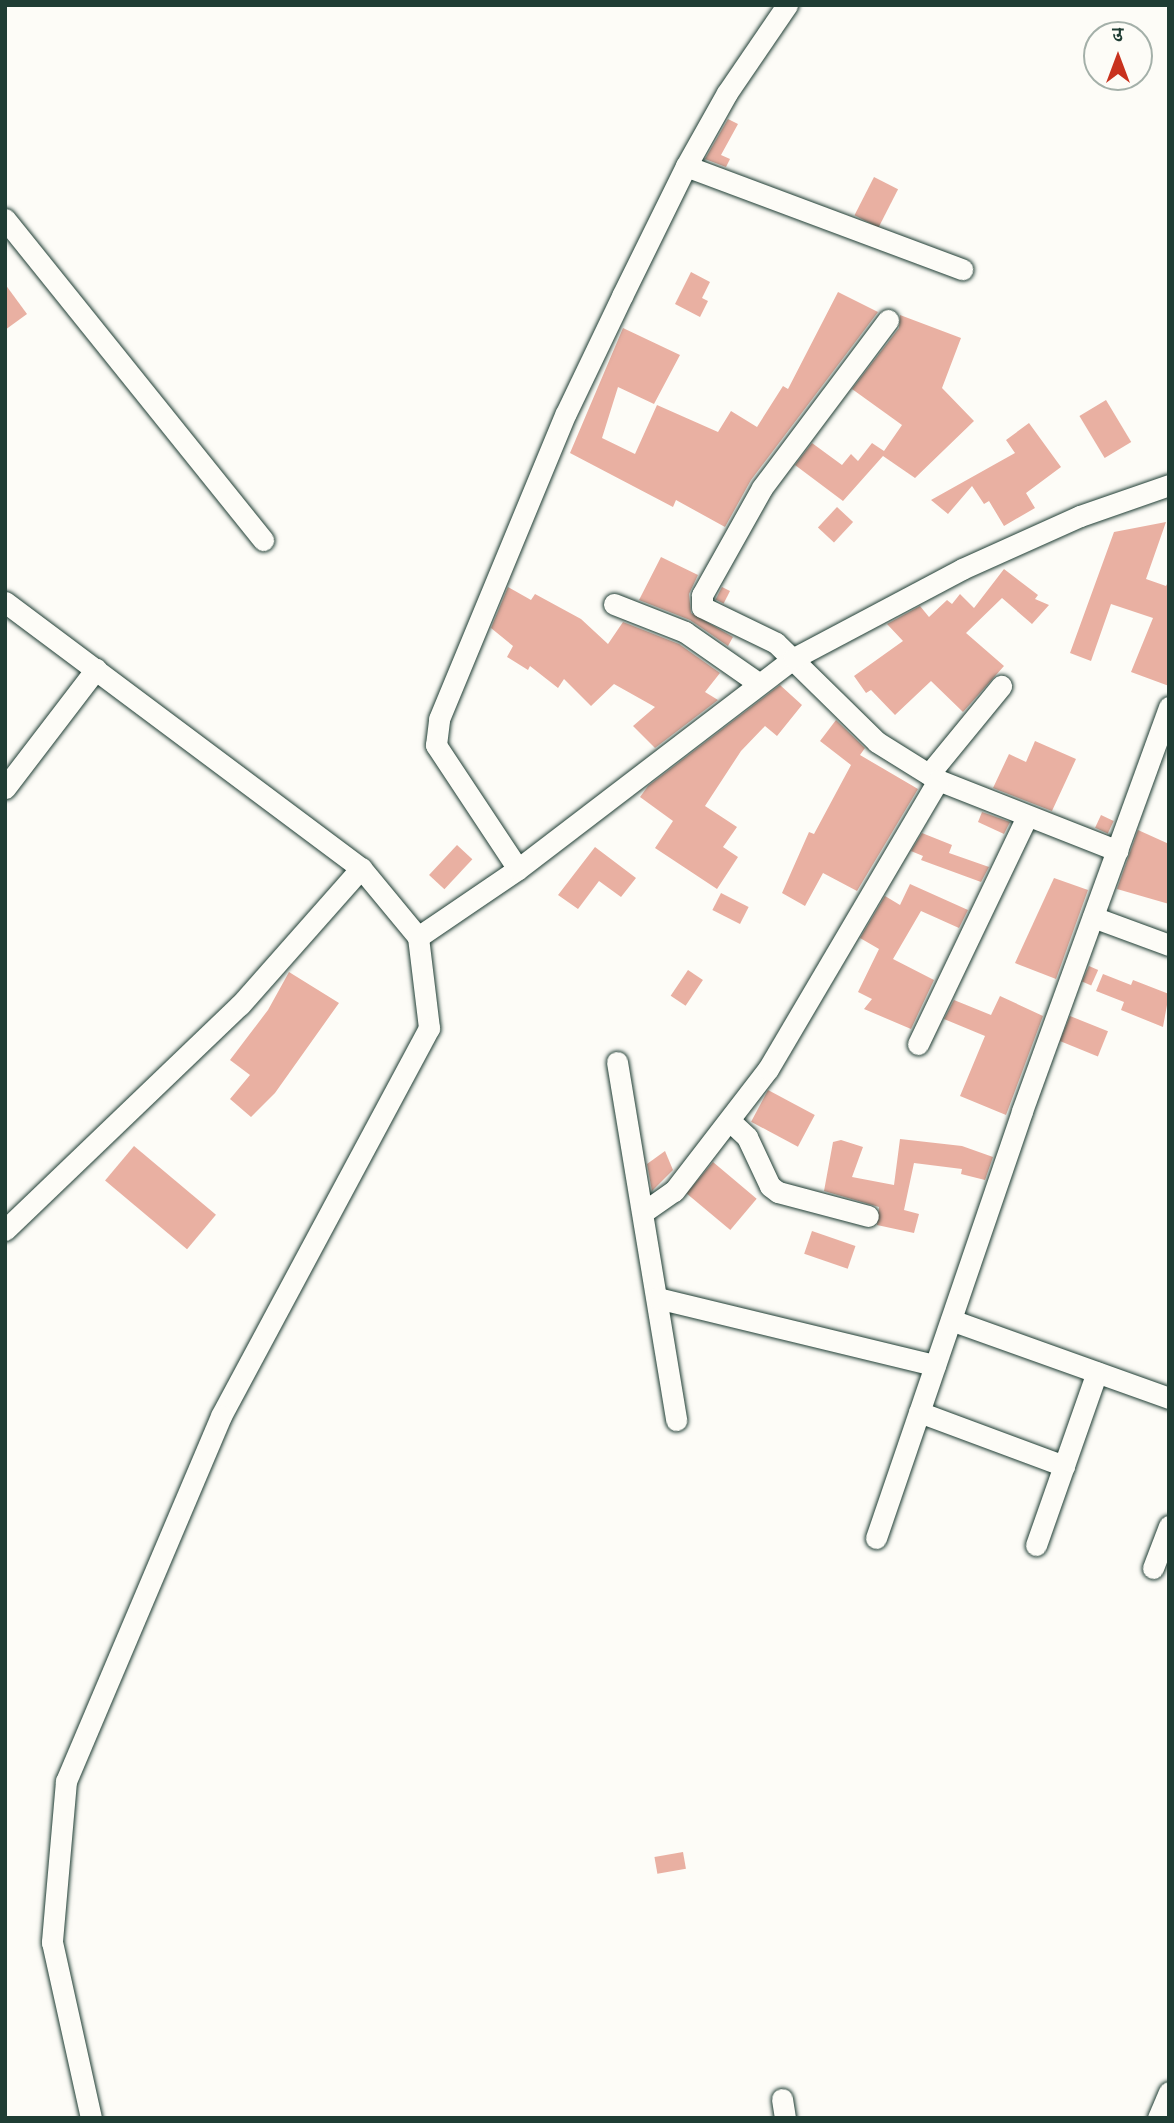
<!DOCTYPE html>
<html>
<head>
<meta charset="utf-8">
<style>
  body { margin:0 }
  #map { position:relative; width:1174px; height:2123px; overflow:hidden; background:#fdfcf7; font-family:Dekko,"Playpen Sans Deva",sans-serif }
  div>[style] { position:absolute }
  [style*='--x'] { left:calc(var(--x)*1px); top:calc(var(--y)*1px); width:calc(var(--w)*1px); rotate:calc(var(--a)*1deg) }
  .building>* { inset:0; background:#e9b0a2; transform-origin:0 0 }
  .roads { filter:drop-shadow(0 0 2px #1f3d34) drop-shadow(0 0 2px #1f3d34) }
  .minor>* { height:21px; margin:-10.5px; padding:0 10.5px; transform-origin:10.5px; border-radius:10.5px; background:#fdfcf7 }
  span { translate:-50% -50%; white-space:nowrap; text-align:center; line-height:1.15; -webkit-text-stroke:5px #fdfcf7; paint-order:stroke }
  .frame { position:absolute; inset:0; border:7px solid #1f3d34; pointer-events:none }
  .north { position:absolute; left:1083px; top:21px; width:70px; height:70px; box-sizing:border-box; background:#fdfcf7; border:2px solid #a4b0a9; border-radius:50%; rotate:0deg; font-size:19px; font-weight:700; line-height:28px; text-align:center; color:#1f3d34 }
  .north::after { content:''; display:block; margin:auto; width:24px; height:32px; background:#c8321e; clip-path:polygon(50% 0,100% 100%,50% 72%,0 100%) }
</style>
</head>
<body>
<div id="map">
  <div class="building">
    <i style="clip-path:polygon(728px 119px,738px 124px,721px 155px,730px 159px,726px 167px,705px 159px)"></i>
    <i style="left:874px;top:177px;width:27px;height:43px;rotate:27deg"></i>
    <i style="clip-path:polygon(691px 272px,710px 282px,702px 298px,708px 301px,700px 317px,675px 304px)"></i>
    <i style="clip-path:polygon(5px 284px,27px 314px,5px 330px)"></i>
    <i style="clip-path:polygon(838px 292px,878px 312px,751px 480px,725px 527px,676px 500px,673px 507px,570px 453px,623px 328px,680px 355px,654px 404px,618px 387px,602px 438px,635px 454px,657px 405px,718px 432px,731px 411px,757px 427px,783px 386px,788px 389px)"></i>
    <i style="clip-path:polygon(900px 315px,961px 338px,942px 388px,974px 421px,915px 478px,883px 456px,843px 501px,795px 465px,812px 443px,842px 465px,851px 454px,858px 461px,872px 443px,884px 451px,902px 425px,852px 389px,899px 328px)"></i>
    <i style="left:1106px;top:400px;width:49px;height:31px;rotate:59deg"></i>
    <i style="clip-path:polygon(1029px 423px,1061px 467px,1026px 493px,1035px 508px,1004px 526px,989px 501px,984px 504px,972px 486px,948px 514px,931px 500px,1015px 453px,1006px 440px)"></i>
    <i style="left:837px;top:507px;width:22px;height:28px;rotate:43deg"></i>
    <i style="clip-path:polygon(1166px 522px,1146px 579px,1166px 586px,1169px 580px,1169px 686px,1131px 672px,1153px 618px,1111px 604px,1091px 661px,1070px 653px,1114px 532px)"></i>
    <i style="clip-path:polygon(661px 557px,698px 575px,689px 594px,691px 613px,733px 637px,728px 646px,690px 620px,639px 600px)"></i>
    <i style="clip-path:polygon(1004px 569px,1038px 595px,1035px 599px,1049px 605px,1032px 624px,1002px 598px,966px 633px,1004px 666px,963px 712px,931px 681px,895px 715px,871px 690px,866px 693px,854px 676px,903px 641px,887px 624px,920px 606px,929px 617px,947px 600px,952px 604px,960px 594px,974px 608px)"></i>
    <i style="clip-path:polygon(508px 587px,531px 600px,535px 594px,581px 619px,608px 644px,623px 622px,679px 644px,720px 673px,705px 692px,718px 700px,655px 748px,633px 726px,655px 707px,614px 684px,591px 706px,564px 679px,558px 688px,530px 666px,528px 670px,507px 657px,513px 646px,491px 628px)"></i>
    <i style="left:722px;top:587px;width:9px;height:14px;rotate:27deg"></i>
    <i style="clip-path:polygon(780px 685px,802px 705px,777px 736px,765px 726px,741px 751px,705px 806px,737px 827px,723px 847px,738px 857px,717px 889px,655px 848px,673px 821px,640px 797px,648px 786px)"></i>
    <i style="clip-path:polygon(836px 720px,865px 748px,860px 755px,918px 789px,857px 891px,823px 873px,805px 906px,782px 893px,809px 832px,814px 834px,851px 765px,820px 741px)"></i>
    <i style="clip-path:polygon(1035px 741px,1076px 759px,1052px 811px,993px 788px,1009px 754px,1026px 762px)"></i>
    <i style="clip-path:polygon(982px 812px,1010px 822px,1004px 834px,978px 822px)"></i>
    <i style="left:1101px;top:815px;width:14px;height:14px;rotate:25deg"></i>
    <i style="clip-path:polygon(1138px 830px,1169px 844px,1169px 904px,1117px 889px)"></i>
    <i style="clip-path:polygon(922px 833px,952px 845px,949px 853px,989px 867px,981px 882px,921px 860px,923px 856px,911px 851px)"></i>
    <i style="left:457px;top:845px;width:21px;height:41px;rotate:43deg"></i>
    <i style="clip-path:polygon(595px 847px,636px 878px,621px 897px,599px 881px,578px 909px,558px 895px)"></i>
    <i style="clip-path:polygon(1054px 878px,1088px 890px,1056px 979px,1015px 963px)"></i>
    <i style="clip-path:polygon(910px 884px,968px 910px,959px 928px,921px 911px,893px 959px,934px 980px,911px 1029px,864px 1009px,872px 999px,858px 992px,879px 949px,860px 938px,885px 896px,900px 905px)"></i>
    <i style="left:721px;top:893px;width:31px;height:19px;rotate:27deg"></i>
    <i style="left:1089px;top:966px;width:10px;height:17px;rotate:24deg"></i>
    <i style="left:688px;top:970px;width:18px;height:31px;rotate:34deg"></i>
    <i style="clip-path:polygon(289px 972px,339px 1003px,275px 1093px,251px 1117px,230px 1099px,250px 1075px,230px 1060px,268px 1010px)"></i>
    <i style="clip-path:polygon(1103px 974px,1131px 985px,1133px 980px,1169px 994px,1163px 1027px,1121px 1010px,1124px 1002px,1096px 991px)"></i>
    <i style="clip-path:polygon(1000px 996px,1043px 1016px,1006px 1115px,960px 1096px,985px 1036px,944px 1019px,954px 1000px,991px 1015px)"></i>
    <i style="left:1070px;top:1016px;width:41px;height:27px;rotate:22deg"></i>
    <i style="left:768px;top:1090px;width:53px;height:36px;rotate:28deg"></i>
    <i style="clip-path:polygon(900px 1139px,962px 1146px,993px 1157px,985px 1180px,961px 1174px,962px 1169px,914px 1163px,904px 1210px,919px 1214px,914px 1233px,877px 1225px,879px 1207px,824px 1191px,833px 1142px,841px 1140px,863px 1147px,852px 1177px,894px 1185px)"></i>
    <i style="left:134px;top:1146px;width:107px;height:45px;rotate:40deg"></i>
    <i style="clip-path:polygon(665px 1151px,673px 1170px,652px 1191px,647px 1164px)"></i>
    <i style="left:713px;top:1162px;width:57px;height:41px;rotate:40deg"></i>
    <i style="left:812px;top:1231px;width:46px;height:24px;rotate:19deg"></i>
    <i style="left:683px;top:1852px;width:17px;height:29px;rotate:80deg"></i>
  </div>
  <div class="roads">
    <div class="minor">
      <i style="--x:686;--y:166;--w:295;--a:20.5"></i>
      <i style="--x:5;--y:219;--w:412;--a:51.2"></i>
      <i style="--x:888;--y:320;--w:210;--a:126.9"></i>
      <i style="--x:762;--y:488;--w:123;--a:119.3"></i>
      <i style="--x:702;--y:595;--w:12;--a:90"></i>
      <i style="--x:702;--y:607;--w:82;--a:25.9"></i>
      <i style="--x:776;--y:643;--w:141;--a:44.4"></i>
      <i style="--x:877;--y:742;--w:72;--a:31.9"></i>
      <i style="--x:938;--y:780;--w:193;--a:21.5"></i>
      <i style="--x:5;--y:602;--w:444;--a:36.8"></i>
      <i style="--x:361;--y:868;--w:89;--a:50.4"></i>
      <i style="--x:418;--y:937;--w:92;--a:83.1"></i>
      <i style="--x:429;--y:1028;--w:440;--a:118.2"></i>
      <i style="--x:221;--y:1416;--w:397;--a:113"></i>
      <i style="--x:66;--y:1781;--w:162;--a:95"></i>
      <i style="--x:52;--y:1942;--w:180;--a:77.5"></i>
      <i style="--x:614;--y:604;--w:76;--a:21.5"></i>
      <i style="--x:685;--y:632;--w:89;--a:34.9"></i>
      <i style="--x:929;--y:774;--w:114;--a:-50.7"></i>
      <i style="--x:5;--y:788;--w:150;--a:-52.6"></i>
      <i style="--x:518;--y:869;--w:149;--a:-123.5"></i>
      <i style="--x:436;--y:745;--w:26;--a:-83"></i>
      <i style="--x:439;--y:719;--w:331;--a:-67.5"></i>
      <i style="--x:566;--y:413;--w:130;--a:-64.4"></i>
      <i style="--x:622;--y:296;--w:145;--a:-63.8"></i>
      <i style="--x:686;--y:166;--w:84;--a:-60.7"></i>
      <i style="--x:727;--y:93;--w:107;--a:-55.7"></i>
      <i style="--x:1093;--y:917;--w:81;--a:20.2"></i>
      <i style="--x:418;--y:937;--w:121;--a:-34.2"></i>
      <i style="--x:518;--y:869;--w:347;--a:-37.4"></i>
      <i style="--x:794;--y:658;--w:190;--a:-27.9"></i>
      <i style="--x:962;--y:569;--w:129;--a:-24.2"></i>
      <i style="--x:1080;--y:516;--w:94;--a:-19.2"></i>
      <i style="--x:918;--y:1044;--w:252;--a:-64.4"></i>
      <i style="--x:617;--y:1062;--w:363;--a:80.6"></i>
      <i style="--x:731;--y:1122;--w:22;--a:43"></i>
      <i style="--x:747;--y:1137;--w:54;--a:64.9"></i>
      <i style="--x:770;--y:1186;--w:10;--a:37"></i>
      <i style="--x:778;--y:1192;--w:93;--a:14.9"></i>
      <i style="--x:645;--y:1211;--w:35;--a:-35"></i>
      <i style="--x:674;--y:1191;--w:154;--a:-52.4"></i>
      <i style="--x:768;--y:1069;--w:335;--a:-59.5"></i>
      <i style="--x:5;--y:1230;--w:325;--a:-43.8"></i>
      <i style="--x:240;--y:1005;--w:183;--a:-48.5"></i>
      <i style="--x:657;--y:1298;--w:286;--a:13.6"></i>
      <i style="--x:951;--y:1320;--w:232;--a:19.7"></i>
      <i style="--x:919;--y:1412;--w:155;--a:20.4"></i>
      <i style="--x:876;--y:1538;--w:451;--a:-71.1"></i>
      <i style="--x:1022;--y:1111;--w:430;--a:-70"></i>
      <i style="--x:1036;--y:1545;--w:183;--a:-70.6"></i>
      <i style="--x:1153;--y:1568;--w:45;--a:-69.1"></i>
      <i style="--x:782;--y:2099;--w:19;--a:81"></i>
      <i style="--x:1158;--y:2118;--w:28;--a:-67"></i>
    </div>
  </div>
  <div class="frame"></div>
  <div class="north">उ</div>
</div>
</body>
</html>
